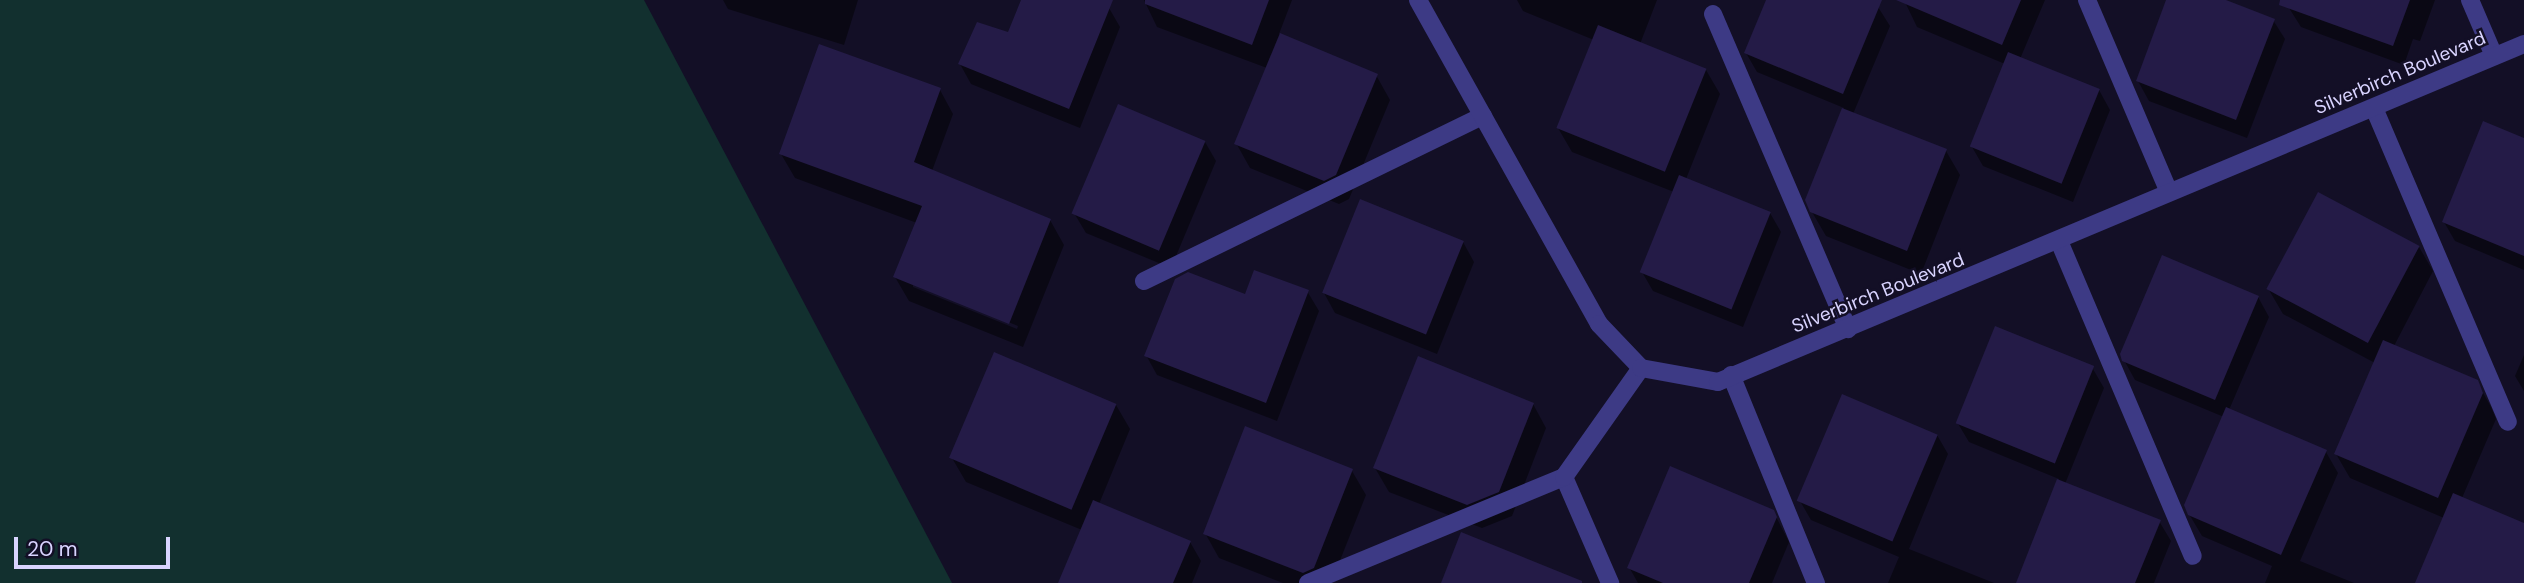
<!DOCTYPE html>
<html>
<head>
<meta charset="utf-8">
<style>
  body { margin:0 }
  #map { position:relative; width:2524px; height:583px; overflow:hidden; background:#130f26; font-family:"DM Sans",sans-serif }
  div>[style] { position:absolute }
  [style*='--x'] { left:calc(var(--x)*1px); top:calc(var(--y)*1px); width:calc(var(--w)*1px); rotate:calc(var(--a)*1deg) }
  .green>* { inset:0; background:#12302f }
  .shadow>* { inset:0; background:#0007 }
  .building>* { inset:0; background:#241b47; transform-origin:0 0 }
  .service>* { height:18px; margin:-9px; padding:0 9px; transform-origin:9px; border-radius:9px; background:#3d3a85 }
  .minor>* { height:18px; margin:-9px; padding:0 9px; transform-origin:9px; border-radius:9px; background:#3d3a85 }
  span { translate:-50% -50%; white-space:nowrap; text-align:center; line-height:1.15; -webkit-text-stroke:5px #130f26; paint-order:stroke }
  .street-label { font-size:19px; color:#d9d4ff }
  .scale { position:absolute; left:14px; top:537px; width:156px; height:32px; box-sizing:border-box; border:4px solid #d9d4ff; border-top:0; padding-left:9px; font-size:21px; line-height:24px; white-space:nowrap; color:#d9d4ff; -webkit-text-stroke:5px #130f26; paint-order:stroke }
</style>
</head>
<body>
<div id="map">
  <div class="green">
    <i style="clip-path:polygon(0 0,644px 0,952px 583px,0 583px)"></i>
  </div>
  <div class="shadow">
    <i style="clip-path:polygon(723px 0,858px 0,844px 45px,728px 9px)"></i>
    <i style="clip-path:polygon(1023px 0,1089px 0,1109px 8px,1120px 27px,1080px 128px,971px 84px,960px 64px,1009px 35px)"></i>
    <i style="clip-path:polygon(1144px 0,1292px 0,1279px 34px,1376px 75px,1390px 100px,1349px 199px,1339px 204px,1250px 168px,1236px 143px,1267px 68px,1157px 27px)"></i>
    <i style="clip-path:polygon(1517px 0,1657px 0,1640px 44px,1706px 70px,1720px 94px,1686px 179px,1770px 213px,1781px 232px,1743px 327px,1653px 291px,1642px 272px,1674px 192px,1572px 152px,1558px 128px,1594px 40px,1523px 11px)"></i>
    <i style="clip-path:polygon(1768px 0,1861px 0,1878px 7px,1890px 26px,1853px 114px,1946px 151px,1960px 175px,1921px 274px,1826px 236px,1812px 212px,1807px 200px,1844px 108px,1757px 72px,1746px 53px)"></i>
    <i style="clip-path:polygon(1904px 0,2045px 0,2020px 59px,2099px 90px,2110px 110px,2073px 202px,1983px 166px,1972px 147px,2005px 64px,1917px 27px)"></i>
    <i style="clip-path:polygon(2168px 0,2221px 0,2273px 20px,2285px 39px,2247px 138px,2149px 101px,2138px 81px)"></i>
    <i style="clip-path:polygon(2292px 0,2435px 0,2420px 41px,2413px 39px,2404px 65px,2301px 27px,2289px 8px)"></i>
    <i style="clip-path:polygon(evenodd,940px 90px,953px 114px,932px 171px,1050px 220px,1064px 245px,1023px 347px,909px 301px,895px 277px,917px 223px,795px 178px,781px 154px,940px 90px,913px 283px,1018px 326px,1017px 329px,913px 287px,913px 283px)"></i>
    <i style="clip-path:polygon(2524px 140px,2524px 270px,2455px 241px,2444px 222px)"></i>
    <i style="clip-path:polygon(1205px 142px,1216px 161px,1171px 268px,1086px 233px,1074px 213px)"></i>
    <i style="clip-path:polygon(1463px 242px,1474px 262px,1437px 354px,1335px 313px,1324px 293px)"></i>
    <i style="clip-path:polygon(2419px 247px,2433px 271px,2394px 346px,2477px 382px,2491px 407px,2496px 419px,2462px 498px,2524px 525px,2524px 583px,2417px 583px,2444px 518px,2350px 478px,2336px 454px,2375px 363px,2283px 314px,2269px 290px)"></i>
    <i style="clip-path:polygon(1307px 291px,1319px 311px,1277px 421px,1157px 375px,1146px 355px,1246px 296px)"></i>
    <i style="clip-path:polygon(2258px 297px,2269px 317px,2229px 410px,2326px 452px,2338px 473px,2300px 561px,2354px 583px,2265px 583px,2272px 566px,2202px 536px,2189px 514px,2224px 417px,2135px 380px,2124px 360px)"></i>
    <i style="clip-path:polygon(2524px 355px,2524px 391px,2515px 376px)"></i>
    <i style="clip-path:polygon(2093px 369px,2104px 388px,2065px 484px,2159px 521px,2171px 541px,2154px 583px,2021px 583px,2059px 479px,1969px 442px,1957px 422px)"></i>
    <i style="clip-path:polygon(1533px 404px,1546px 428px,1512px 516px,1482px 528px,1389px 492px,1375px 468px)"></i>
    <i style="clip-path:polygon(1116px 405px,1130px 429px,1099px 504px,1190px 542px,1201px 561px,1192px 583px,1060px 583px,1082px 530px,966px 482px,952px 458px)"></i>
    <i style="clip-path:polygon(1937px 435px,1948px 454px,1909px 549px,1994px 583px,1888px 583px,1899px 557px,1811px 520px,1800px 501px)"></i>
    <i style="clip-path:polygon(1352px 471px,1366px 495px,1331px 583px,1283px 583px,1219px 558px,1205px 533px)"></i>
    <i style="clip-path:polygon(1773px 511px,1789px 542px,1772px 583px,1638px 583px,1629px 567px)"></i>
  </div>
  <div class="building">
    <i style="clip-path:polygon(1021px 0,1113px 0,1069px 109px,958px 64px,977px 22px,1008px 32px)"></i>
    <i style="clip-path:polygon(1145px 0,1269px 0,1252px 45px,1145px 4px)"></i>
    <i style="clip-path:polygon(1766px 0,1882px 0,1843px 94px,1744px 53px)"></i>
    <i style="clip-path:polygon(1896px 0,2021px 0,2002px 45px)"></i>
    <i style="clip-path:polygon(2166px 0,2226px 0,2275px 19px,2236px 120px,2136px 81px)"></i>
    <i style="clip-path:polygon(2280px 0,2410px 0,2393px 46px,2279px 5px)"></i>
    <i style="left:1598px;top:25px;width:117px;height:111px;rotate:22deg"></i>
    <i style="clip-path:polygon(1280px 33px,1378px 74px,1336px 175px,1324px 181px,1234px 144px)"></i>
    <i style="clip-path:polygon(819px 44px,941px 88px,914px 162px,1051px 219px,1009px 324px,893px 277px,922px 206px,779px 154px)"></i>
    <i style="left:2008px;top:52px;width:99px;height:102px;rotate:22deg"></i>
    <i style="left:1118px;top:104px;width:95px;height:119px;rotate:23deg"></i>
    <i style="clip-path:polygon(1842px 108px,1947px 149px,1907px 251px,1810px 212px,1805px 200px)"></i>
    <i style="clip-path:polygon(2483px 121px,2524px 138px,2524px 256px,2442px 222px)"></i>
    <i style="left:1679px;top:175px;width:99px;height:105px;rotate:22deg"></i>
    <i style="left:2318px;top:192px;width:115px;height:110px;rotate:28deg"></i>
    <i style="left:1360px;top:199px;width:112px;height:101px;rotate:22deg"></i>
    <i style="clip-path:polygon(2162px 255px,2259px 296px,2215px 400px,2122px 361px,2120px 354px)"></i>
    <i style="clip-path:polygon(1254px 270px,1309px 290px,1266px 403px,1144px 356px,1175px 279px,1188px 272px,1245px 294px)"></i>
    <i style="left:1995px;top:326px;width:107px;height:105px;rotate:22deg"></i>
    <i style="clip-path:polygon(2383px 340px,2478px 380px,2483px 393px,2438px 498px,2334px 454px)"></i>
    <i style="left:994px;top:352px;width:133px;height:115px;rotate:23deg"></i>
    <i style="clip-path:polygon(1418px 356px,1534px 403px,1499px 492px,1467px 505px,1373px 468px)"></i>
    <i style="left:1842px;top:394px;width:104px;height:116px;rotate:23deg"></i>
    <i style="clip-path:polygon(2226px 407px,2327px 450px,2281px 555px,2188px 515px,2184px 505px)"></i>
    <i style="clip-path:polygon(1245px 426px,1353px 469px,1314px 568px,1303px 573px,1203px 534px)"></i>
    <i style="clip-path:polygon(1670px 466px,1774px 510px,1777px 517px,1749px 583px,1663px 583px,1627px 568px)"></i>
    <i style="clip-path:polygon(2057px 479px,2161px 520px,2135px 583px,2016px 583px)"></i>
    <i style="clip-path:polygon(2453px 493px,2524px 523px,2524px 583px,2415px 583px)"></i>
    <i style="clip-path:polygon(1093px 500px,1191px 541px,1173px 583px,1058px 583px)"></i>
    <i style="clip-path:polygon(1461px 532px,1582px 581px,1582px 583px,1441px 583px)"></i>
  </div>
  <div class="service">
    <i style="--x:2087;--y:0;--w:207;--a:66.9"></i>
    <i style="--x:2470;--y:0;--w:61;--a:66.8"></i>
    <i style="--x:1713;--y:14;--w:343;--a:66.8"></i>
    <i style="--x:2374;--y:108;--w:341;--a:66.9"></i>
    <i style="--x:2059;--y:241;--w:342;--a:67"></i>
    <i style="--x:1144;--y:281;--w:377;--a:-26"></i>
    <i style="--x:1731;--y:375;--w:225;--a:67.8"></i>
    <i style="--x:1564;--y:477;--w:116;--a:66.5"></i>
    <i style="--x:1308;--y:583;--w:277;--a:-22.5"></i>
    <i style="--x:1564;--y:477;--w:133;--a:-54.8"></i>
  </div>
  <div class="minor">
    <i style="--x:1418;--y:0;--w:371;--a:60.8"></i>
    <i style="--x:1599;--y:324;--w:61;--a:46.3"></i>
    <i style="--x:1641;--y:368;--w:78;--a:10.3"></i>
    <i style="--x:1718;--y:382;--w:874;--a:-22.75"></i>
  </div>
  <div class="street-label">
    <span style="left:2400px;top:73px;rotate:-23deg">Silverbirch Boulevard</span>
    <span style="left:1878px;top:293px;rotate:-22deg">Silverbirch Boulevard</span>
  </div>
  <div class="scale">20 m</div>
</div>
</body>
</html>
